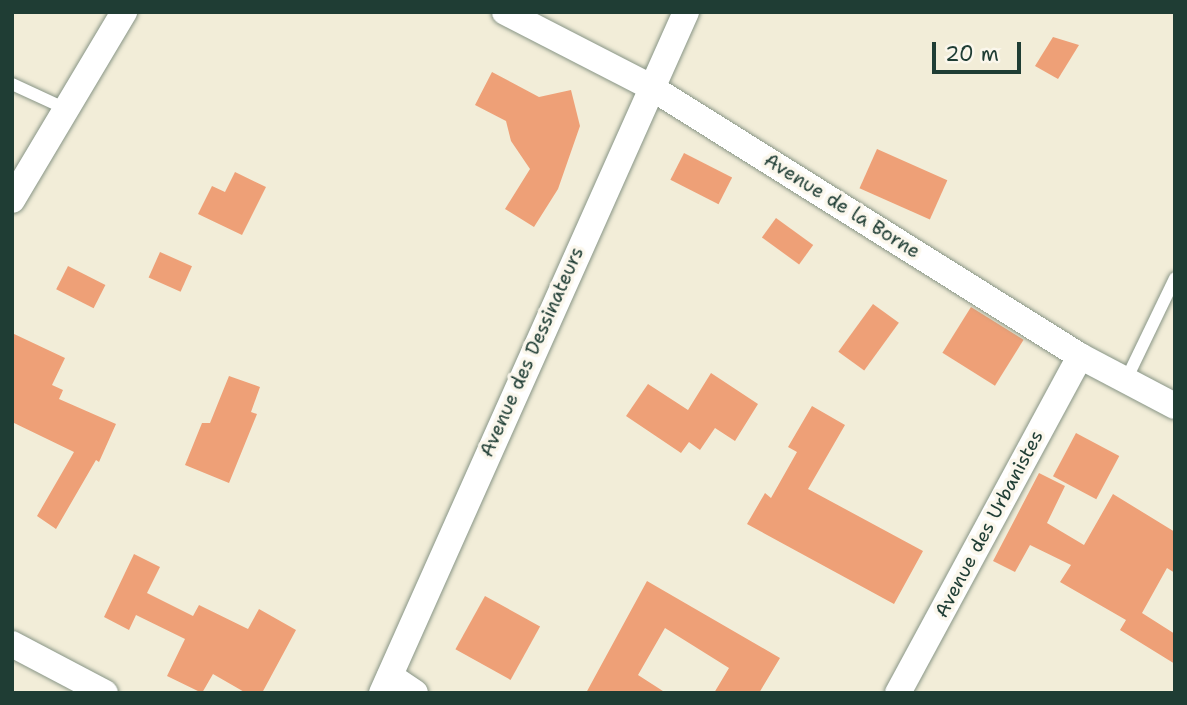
<!DOCTYPE html>
<html>
<head>
<meta charset="utf-8">
<style>
  body { margin:0 }
  #map { position:relative; width:1187px; height:705px; overflow:hidden; background:#f2edd8; font-family:"Shantell Sans",sans-serif }
  div>[style] { position:absolute }
  [style*='--x'] { left:calc(var(--x)*1px); top:calc(var(--y)*1px); width:calc(var(--w)*1px); rotate:calc(var(--a)*1deg) }
  .building>* { inset:0; background:#eea077; transform-origin:0 0 }
  .roads { filter:drop-shadow(0 0 2px #889586) drop-shadow(0 0 2px #889586) }
  .lane>* { height:12px; margin:-6px; padding:0 6px; transform-origin:6px; border-radius:6px; background:#fff }
  .street>* { height:26px; margin:-13px; padding:0 13px; transform-origin:13px; border-radius:13px; background:#fff }
  span { translate:-50% -50%; white-space:nowrap; text-align:center; line-height:1.15; -webkit-text-stroke:7px #fbf7ec; paint-order:stroke }
  .street-label { font-size:19px; color:#1f3d34 }
  .frame { position:absolute; inset:0; border:14px solid #1f3d34; pointer-events:none }
  .scale { position:absolute; left:932px; top:42px; width:89px; height:32px; box-sizing:border-box; border:4px solid #1f3d34; border-top:0; padding-left:9px; font-size:21px; line-height:24px; white-space:nowrap; color:#1f3d34; -webkit-text-stroke:5px #fbf7ec; paint-order:stroke }
</style>
</head>
<body>
<div id="map">
  <div class="building">
    <i style="clip-path:polygon(1053px 37px,1079px 45px,1058px 79px,1035px 66px)"></i>
    <i style="clip-path:polygon(492px 72px,539px 97px,571px 90px,580px 126px,558px 189px,534px 227px,505px 209px,530px 169px,511px 141px,506px 121px,475px 105px)"></i>
    <i style="left:877px;top:149px;width:77px;height:43px;rotate:24deg"></i>
    <i style="left:684px;top:153px;width:54px;height:30px;rotate:27deg"></i>
    <i style="clip-path:polygon(235px 172px,266px 187px,242px 235px,198px 214px,212px 186px,225px 192px)"></i>
    <i style="left:776px;top:218px;width:46px;height:24px;rotate:36deg"></i>
    <i style="left:160px;top:252px;width:35px;height:28px;rotate:24deg"></i>
    <i style="left:68px;top:266px;width:42px;height:26px;rotate:27deg"></i>
    <i style="left:873px;top:304px;width:32px;height:59px;rotate:36deg"></i>
    <i style="left:971px;top:307px;width:62px;height:54px;rotate:32deg"></i>
    <i style="clip-path:polygon(12px 333px,65px 358px,52px 385px,63px 390px,59px 399px,116px 424px,99px 462px,96px 460px,56px 529px,37px 516px,74px 452px,12px 422px)"></i>
    <i style="clip-path:polygon(711px 373px,758px 404px,735px 441px,715px 428px,700px 450px,689px 442px,681px 453px,626px 416px,648px 384px,688px 410px)"></i>
    <i style="clip-path:polygon(229px 376px,260px 387px,251px 412px,257px 414px,229px 483px,185px 465px,202px 423px,210px 423px)"></i>
    <i style="clip-path:polygon(812px 406px,845px 425px,808px 489px,923px 551px,894px 604px,747px 524px,765px 493px,771px 498px,797px 452px,788px 447px)"></i>
    <i style="left:1076px;top:433px;width:49px;height:49px;rotate:28deg"></i>
    <i style="clip-path:polygon(1039px 473px,1065px 486px,1047px 523px,1084px 545px,1113px 494px,1175px 532px,1175px 573px,1167px 568px,1142px 613px,1175px 634px,1175px 664px,1120px 630px,1126px 620px,1060px 582px,1071px 565px,1030px 545px,1015px 572px,993px 561px)"></i>
    <i style="clip-path:polygon(134px 554px,160px 567px,147px 593px,193px 616px,199px 605px,248px 629px,259px 609px,296px 630px,262px 693px,246px 693px,213px 674px,202px 693px,167px 676px,185px 639px,136px 615px,129px 630px,104px 617px)"></i>
    <i style="clip-path:polygon(647px 581px,780px 658px,759px 693px,714px 693px,729px 668px,665px 628px,638px 675px,666px 693px,586px 693px)"></i>
    <i style="left:485px;top:596px;width:63px;height:61px;rotate:29deg"></i>
  </div>
  <div class="roads">
    <div class="lane">
      <i style="--x:12;--y:84;--w:60;--a:24.8"></i>
      <i style="--x:1126;--y:380;--w:113;--a:-64.3"></i>
    </div>
    <div class="street">
      <i style="--x:505;--y:12;--w:162;--a:27.2"></i>
      <i style="--x:649;--y:86;--w:509;--a:32.07"></i>
      <i style="--x:1080;--y:356;--w:107;--a:27.8"></i>
      <i style="--x:12;--y:200;--w:219;--a:-59.2"></i>
      <i style="--x:12;--y:644;--w:105;--a:27.8"></i>
      <i style="--x:390;--y:676;--w:30;--a:34"></i>
      <i style="--x:382;--y:693;--w:746;--a:-65.94"></i>
      <i style="--x:898;--y:693;--w:383;--a:-61.6"></i>
    </div>
  </div>
  <div class="street-label">
    <span style="left:842px;top:206px;rotate:32deg">Avenue de la Borne</span>
    <span style="left:532px;top:352px;rotate:-66deg">Avenue des Dessinateurs</span>
    <span style="left:989px;top:524px;rotate:-62deg">Avenue des Urbanistes</span>
  </div>
  <div class="frame"></div>
  <div class="scale">20 m</div>
</div>
</body>
</html>
